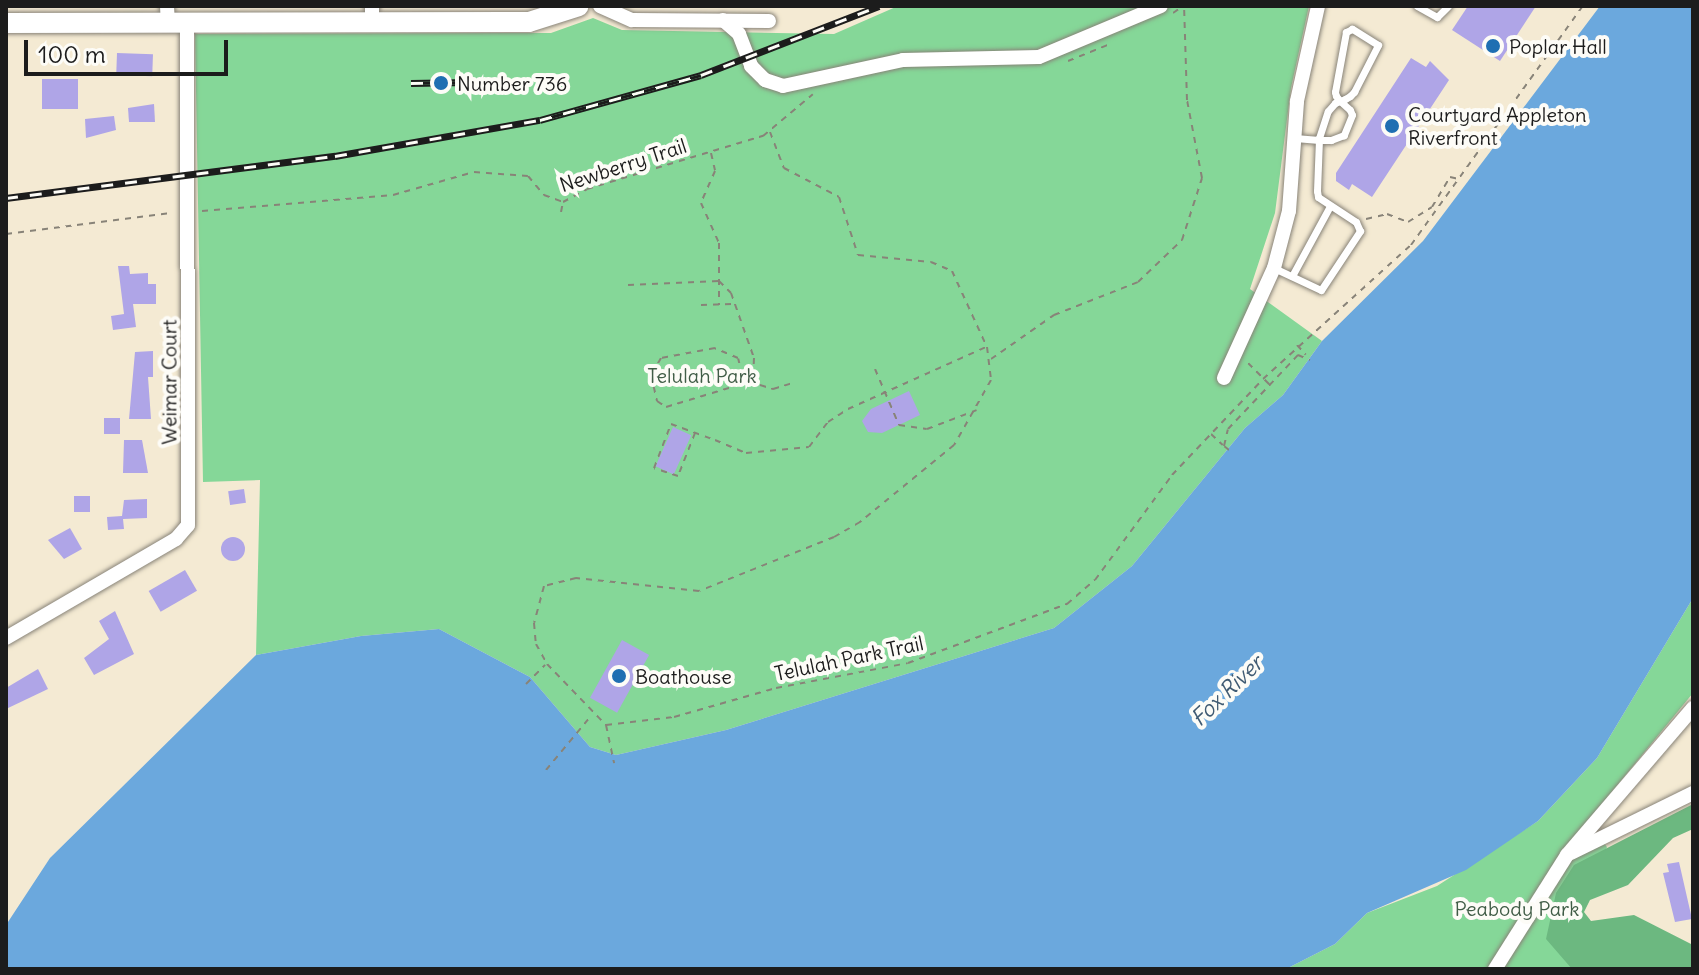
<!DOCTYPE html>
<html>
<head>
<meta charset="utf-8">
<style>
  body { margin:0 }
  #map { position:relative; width:1699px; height:975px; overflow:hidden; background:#f4ead3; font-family:Delius,sans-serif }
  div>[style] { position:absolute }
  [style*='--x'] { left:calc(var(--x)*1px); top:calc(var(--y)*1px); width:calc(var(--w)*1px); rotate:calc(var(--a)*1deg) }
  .green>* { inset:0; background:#85d798 }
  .forest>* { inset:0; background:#6cb880 }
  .water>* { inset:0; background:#6ba8dd }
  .building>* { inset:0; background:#afa5e7; transform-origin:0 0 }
  .round { border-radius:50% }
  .path>* { height:2px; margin-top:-1px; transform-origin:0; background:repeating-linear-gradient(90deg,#888378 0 6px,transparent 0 12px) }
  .roads { filter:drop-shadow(0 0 2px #888378) drop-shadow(0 0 2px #888378) }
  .lane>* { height:7px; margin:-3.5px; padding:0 3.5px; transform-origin:3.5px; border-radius:3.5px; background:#fff }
  .street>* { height:14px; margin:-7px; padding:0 7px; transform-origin:7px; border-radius:7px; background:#fff }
  .secondary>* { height:20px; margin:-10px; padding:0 10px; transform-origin:10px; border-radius:10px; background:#fff }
  .rail>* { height:7px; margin-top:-3.5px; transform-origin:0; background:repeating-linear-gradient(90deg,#fdfcf7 0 12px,#1c1c1c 0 24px); box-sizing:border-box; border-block:2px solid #1c1c1c }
  .dots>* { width:22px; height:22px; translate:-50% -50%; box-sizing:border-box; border:4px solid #fdfcf7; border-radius:50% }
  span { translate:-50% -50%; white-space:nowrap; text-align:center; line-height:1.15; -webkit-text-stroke:8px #fdfcf7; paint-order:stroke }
  .poi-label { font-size:20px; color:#1c1c1c }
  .left { translate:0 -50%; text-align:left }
  .street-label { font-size:20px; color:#1c1c1c }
  .park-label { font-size:20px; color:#415d47 }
  .water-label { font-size:22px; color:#405b73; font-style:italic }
  .frame { position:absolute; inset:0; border:8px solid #1c1c1c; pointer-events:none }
  .scale { position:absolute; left:24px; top:40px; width:204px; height:36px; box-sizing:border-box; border:4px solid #1c1c1c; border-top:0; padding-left:10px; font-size:24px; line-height:28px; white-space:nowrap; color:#1c1c1c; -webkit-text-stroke:6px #fdfcf7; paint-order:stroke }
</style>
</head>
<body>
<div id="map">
  <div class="green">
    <i style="clip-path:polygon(898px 6px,1309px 6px,1291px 88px,1275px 213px,1250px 289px,1322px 341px,1283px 395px,1245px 428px,1132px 566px,1054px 628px,726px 730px,616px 755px,590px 747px,530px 677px,439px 629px,361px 636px,256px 655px,260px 480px,203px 482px,195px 34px,551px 33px,593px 18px,622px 30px,834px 34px)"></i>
    <i style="clip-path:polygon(1693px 598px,1693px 693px,1587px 822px,1607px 847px,1575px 929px,1693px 969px,1286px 969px,1335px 944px,1367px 913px,1437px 886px,1538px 821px,1597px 758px)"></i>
  </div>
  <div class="forest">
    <i style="clip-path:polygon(1693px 804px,1693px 829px,1673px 838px,1628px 885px,1590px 900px,1584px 912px,1591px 921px,1634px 915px,1693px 945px,1693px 969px,1572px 969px,1546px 939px,1556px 893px,1574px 865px)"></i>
  </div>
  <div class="water">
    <i style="clip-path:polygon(1600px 6px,1693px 6px,1693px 598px,1597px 758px,1538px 821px,1466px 870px,1367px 913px,1335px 944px,1286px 969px,6px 969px,6px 925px,50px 858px,256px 655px,361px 636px,439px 629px,530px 677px,590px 747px,616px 755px,726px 730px,1054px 628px,1132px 566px,1245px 428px,1283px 395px,1322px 341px,1423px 241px)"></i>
  </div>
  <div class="building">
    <i style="clip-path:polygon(1468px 6px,1536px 6px,1500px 61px,1452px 30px)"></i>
    <i style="left:117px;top:53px;width:36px;height:22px;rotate:2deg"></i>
    <i style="clip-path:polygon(1411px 58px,1426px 67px,1430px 61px,1449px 80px,1372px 197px,1352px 184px,1349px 190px,1336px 181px,1336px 173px)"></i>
    <i style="left:42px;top:79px;width:36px;height:30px"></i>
    <i style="clip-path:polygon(154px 104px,155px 122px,129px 122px,128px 108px)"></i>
    <i style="clip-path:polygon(114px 116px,116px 130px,86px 138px,85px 119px)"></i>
    <i style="clip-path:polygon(118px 266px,129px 266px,130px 274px,148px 273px,148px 284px,156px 284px,156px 304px,133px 304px,136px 327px,113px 330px,111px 316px,124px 314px)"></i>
    <i style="clip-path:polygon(153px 351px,153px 377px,148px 377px,151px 419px,129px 419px,135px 352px)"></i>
    <i style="clip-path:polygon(909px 391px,920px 415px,882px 433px,868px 432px,862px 421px,871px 409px)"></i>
    <i style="left:104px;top:418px;width:16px;height:16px"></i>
    <i style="left:673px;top:427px;width:20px;height:43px;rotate:24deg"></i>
    <i style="clip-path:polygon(124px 440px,142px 440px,148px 473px,123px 473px)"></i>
    <i style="left:244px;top:489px;width:14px;height:16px;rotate:82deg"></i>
    <i style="left:74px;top:496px;width:16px;height:16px"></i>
    <i style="clip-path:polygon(147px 499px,147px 518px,123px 519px,124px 529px,108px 530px,107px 517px,122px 516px,124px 500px)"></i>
    <i style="clip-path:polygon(70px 528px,82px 549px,64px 559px,48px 540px)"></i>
    <i class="round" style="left:221px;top:537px;width:24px;height:24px"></i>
    <i style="left:185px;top:570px;width:24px;height:42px;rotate:60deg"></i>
    <i style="clip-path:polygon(115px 611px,134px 654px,94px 675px,84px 658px,109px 639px,99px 621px)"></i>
    <i style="left:622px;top:640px;width:31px;height:66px;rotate:29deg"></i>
    <i style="clip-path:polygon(38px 669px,48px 689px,6px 709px,6px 688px)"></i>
    <i style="clip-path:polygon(1679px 862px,1692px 919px,1675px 922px,1663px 873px,1669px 872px,1667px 864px)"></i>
  </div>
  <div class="path">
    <i style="--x:1173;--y:13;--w:12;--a:-35"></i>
    <i style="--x:1068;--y:61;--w:45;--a:-22"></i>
    <i style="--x:770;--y:132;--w:39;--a:69"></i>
    <i style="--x:784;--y:168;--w:62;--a:27.8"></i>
    <i style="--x:839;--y:197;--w:61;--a:71.9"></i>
    <i style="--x:858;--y:255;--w:73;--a:5.5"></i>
    <i style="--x:931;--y:262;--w:23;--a:23"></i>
    <i style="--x:952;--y:271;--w:84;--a:65.3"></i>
    <i style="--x:987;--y:347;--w:33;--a:83"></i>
    <i style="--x:991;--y:380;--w:75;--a:119.6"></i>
    <i style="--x:954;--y:445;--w:122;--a:140.7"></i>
    <i style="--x:860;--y:522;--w:30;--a:150"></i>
    <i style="--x:834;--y:537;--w:145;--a:158.2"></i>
    <i style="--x:699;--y:591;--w:124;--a:-174"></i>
    <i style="--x:576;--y:578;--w:33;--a:166"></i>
    <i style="--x:544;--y:586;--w:38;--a:105"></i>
    <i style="--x:534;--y:623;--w:21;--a:85"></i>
    <i style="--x:536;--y:644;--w:23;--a:61"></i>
    <i style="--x:547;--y:664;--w:85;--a:46"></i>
    <i style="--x:606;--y:725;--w:68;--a:-6.7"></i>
    <i style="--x:674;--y:717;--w:106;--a:-15.9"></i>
    <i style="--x:776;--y:688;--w:134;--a:-10.7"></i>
    <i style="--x:908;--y:663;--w:170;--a:-20.4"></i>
    <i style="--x:1067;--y:604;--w:37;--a:-41"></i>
    <i style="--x:1095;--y:580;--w:130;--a:-53.7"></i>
    <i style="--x:1172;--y:475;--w:132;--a:-46.5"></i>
    <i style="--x:1263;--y:379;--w:200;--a:-42.2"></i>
    <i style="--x:1411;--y:245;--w:294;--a:-54.3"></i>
    <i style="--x:711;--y:153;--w:18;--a:77"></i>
    <i style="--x:715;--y:171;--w:35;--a:114"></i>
    <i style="--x:701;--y:203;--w:44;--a:65.8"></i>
    <i style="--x:719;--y:243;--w:62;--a:90"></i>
    <i style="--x:202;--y:211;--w:192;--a:-4.8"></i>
    <i style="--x:393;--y:195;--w:84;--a:-15.9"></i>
    <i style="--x:474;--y:172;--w:54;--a:4.2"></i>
    <i style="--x:528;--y:176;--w:25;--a:50"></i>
    <i style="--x:544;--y:195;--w:20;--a:20"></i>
    <i style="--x:563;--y:202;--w:27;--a:-28"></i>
    <i style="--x:587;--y:189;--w:184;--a:-16.8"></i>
    <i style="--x:763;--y:136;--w:65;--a:-40"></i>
    <i style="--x:561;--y:212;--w:10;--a:-79"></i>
    <i style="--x:1366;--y:219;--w:22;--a:-13"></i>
    <i style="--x:1387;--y:214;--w:22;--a:21"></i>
    <i style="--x:1408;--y:222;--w:28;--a:-32"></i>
    <i style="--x:1432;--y:207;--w:35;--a:-59"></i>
    <i style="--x:1450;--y:177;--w:9;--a:13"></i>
    <i style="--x:6;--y:234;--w:166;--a:-7.3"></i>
    <i style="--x:628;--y:285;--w:91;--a:-2.5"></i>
    <i style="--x:719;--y:281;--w:17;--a:45"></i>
    <i style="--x:731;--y:293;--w:69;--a:70.5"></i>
    <i style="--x:754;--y:358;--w:17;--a:93"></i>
    <i style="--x:701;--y:305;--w:31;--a:-2"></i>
    <i style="--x:1297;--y:345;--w:13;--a:48"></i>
    <i style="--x:991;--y:359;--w:77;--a:-34.9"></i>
    <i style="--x:1054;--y:315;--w:90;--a:-21.4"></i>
    <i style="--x:1138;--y:282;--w:61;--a:-43.7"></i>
    <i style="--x:1182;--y:240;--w:65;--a:-72.1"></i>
    <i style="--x:1202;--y:178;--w:79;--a:-100.9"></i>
    <i style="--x:1187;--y:100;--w:93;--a:-91.8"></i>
    <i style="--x:1248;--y:363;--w:30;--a:45"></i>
    <i style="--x:875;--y:369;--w:61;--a:66.8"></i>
    <i style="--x:899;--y:425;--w:28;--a:8"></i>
    <i style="--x:927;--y:429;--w:53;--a:-20.8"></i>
    <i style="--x:742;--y:375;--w:17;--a:-103"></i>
    <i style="--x:738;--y:358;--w:25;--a:-157"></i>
    <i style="--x:715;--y:348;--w:55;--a:169.5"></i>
    <i style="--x:661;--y:358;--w:20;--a:120"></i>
    <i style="--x:651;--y:375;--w:27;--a:77"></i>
    <i style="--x:657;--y:401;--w:11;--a:34"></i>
    <i style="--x:666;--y:407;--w:69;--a:-16.9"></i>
    <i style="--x:732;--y:387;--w:16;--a:-50"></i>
    <i style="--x:742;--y:375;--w:11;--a:0"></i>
    <i style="--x:753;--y:375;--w:12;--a:55"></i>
    <i style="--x:760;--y:385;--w:14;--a:17"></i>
    <i style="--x:773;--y:389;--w:21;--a:-17"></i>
    <i style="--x:695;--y:433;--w:46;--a:111.6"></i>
    <i style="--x:678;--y:476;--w:25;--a:-162"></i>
    <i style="--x:654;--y:468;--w:47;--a:-68.9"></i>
    <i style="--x:671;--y:424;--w:47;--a:20"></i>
    <i style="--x:715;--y:440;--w:34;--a:23"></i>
    <i style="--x:746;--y:453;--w:63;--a:-5.4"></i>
    <i style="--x:809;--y:447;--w:31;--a:-53"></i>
    <i style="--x:828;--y:422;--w:24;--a:-33"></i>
    <i style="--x:848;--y:409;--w:151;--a:-24.2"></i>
    <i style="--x:1211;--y:434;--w:16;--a:43"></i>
    <i style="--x:1229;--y:450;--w:6;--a:-141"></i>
    <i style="--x:1224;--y:446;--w:17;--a:-77"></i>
    <i style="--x:1228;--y:429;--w:102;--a:-46.6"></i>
    <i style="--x:1298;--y:355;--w:13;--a:23"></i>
    <i style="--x:526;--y:684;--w:27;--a:-45"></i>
    <i style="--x:606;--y:725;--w:39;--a:78"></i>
    <i style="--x:546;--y:770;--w:70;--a:-50.2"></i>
  </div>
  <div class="roads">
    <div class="lane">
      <i style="--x:1417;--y:6;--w:23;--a:29"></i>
      <i style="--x:1437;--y:17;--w:16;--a:-45"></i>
      <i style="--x:1274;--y:268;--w:52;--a:25.1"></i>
      <i style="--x:1321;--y:290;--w:71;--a:-56.5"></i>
      <i style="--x:1360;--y:231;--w:10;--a:-114"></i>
      <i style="--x:1356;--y:222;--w:45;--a:-146.7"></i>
      <i style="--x:1318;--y:197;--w:6;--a:-99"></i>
      <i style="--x:1317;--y:191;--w:51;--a:-87.8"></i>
      <i style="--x:1319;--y:140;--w:2;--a:-90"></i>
      <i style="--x:1319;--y:138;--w:28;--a:-72"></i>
      <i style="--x:1328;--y:111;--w:11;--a:-49"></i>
      <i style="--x:1335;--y:103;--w:11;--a:-22"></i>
      <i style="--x:1345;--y:99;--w:6;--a:-31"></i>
      <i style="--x:1350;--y:96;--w:6;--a:-45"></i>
      <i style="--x:1354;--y:92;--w:53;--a:-62.9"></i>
      <i style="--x:1378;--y:45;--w:31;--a:-148"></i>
      <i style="--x:1352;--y:29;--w:7;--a:153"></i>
      <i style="--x:1346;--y:32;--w:61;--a:100.4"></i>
      <i style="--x:1335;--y:92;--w:4;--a:76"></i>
      <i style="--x:1336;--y:96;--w:6;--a:51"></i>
      <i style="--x:1340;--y:101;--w:13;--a:42"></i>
      <i style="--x:1350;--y:110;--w:5;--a:68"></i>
      <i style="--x:1352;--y:115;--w:22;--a:112"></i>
      <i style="--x:1344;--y:135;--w:14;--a:159"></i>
      <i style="--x:1331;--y:140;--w:12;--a:180"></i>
      <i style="--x:1319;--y:140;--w:24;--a:-175"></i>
      <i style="--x:1292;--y:276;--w:80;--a:-61.5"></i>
    </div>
    <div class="street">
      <i style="--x:167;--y:6;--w:17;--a:87"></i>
      <i style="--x:600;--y:6;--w:35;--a:24"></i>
      <i style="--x:632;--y:20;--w:137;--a:0.4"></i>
      <i style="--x:723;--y:20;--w:21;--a:41"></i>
      <i style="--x:739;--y:34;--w:34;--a:69"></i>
      <i style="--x:751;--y:66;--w:20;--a:45"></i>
      <i style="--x:765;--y:80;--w:19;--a:18"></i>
      <i style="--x:783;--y:86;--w:123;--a:-12.2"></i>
      <i style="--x:903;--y:60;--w:136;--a:-1.3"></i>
      <i style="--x:1039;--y:57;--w:132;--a:-22.7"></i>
      <i style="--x:372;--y:23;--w:17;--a:-90"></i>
      <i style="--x:1224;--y:378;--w:121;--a:-65.6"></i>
      <i style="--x:1274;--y:268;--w:59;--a:-75.3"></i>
      <i style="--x:1289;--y:211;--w:110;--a:-85.8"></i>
      <i style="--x:1297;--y:101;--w:97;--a:-77.5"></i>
      <i style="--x:6;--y:638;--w:197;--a:-30.2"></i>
      <i style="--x:176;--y:539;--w:18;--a:-49"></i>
      <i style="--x:188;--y:525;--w:502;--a:-90.11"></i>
      <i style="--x:1571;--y:853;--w:136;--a:-26.2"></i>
      <i style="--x:1495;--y:969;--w:135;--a:-57.7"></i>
      <i style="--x:1567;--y:855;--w:194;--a:-49.4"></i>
    </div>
    <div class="secondary">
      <i style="--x:6;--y:23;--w:523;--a:-0.11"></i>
      <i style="--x:529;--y:22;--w:52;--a:-17.7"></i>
    </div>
  </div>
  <div class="rail">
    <i style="--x:411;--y:83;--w:58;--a:-1"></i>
    <i style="--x:6;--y:198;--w:332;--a:-7.3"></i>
    <i style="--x:335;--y:156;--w:208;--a:-10"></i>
    <i style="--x:540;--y:120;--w:167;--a:-15.6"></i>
    <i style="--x:701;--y:75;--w:191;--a:-21.2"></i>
  </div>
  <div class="dots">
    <i style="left:1493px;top:46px;background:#1f6fb2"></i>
    <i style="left:441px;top:83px;background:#1f6fb2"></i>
    <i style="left:1392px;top:126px;background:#1f6fb2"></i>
    <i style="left:619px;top:676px;background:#1f6fb2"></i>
  </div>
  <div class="poi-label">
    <span class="left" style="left:1509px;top:46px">Poplar Hall</span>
    <span class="left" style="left:457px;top:83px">Number 736</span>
    <span class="left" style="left:1408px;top:126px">Courtyard Appleton<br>Riverfront</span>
    <span class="left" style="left:635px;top:676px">Boathouse</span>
  </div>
  <div class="street-label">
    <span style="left:623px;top:165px;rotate:-18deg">Newberry Trail</span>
    <span style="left:169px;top:382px;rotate:-90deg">Weimar Court</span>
    <span style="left:849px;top:658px;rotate:-12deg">Telulah Park Trail</span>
  </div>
  <div class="park-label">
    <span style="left:702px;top:375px">Telulah Park</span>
    <span style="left:1517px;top:908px">Peabody Park</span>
  </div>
  <div class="water-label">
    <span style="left:1227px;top:691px;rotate:-44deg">Fox River</span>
  </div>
  <div class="frame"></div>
  <div class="scale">100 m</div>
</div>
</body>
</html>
